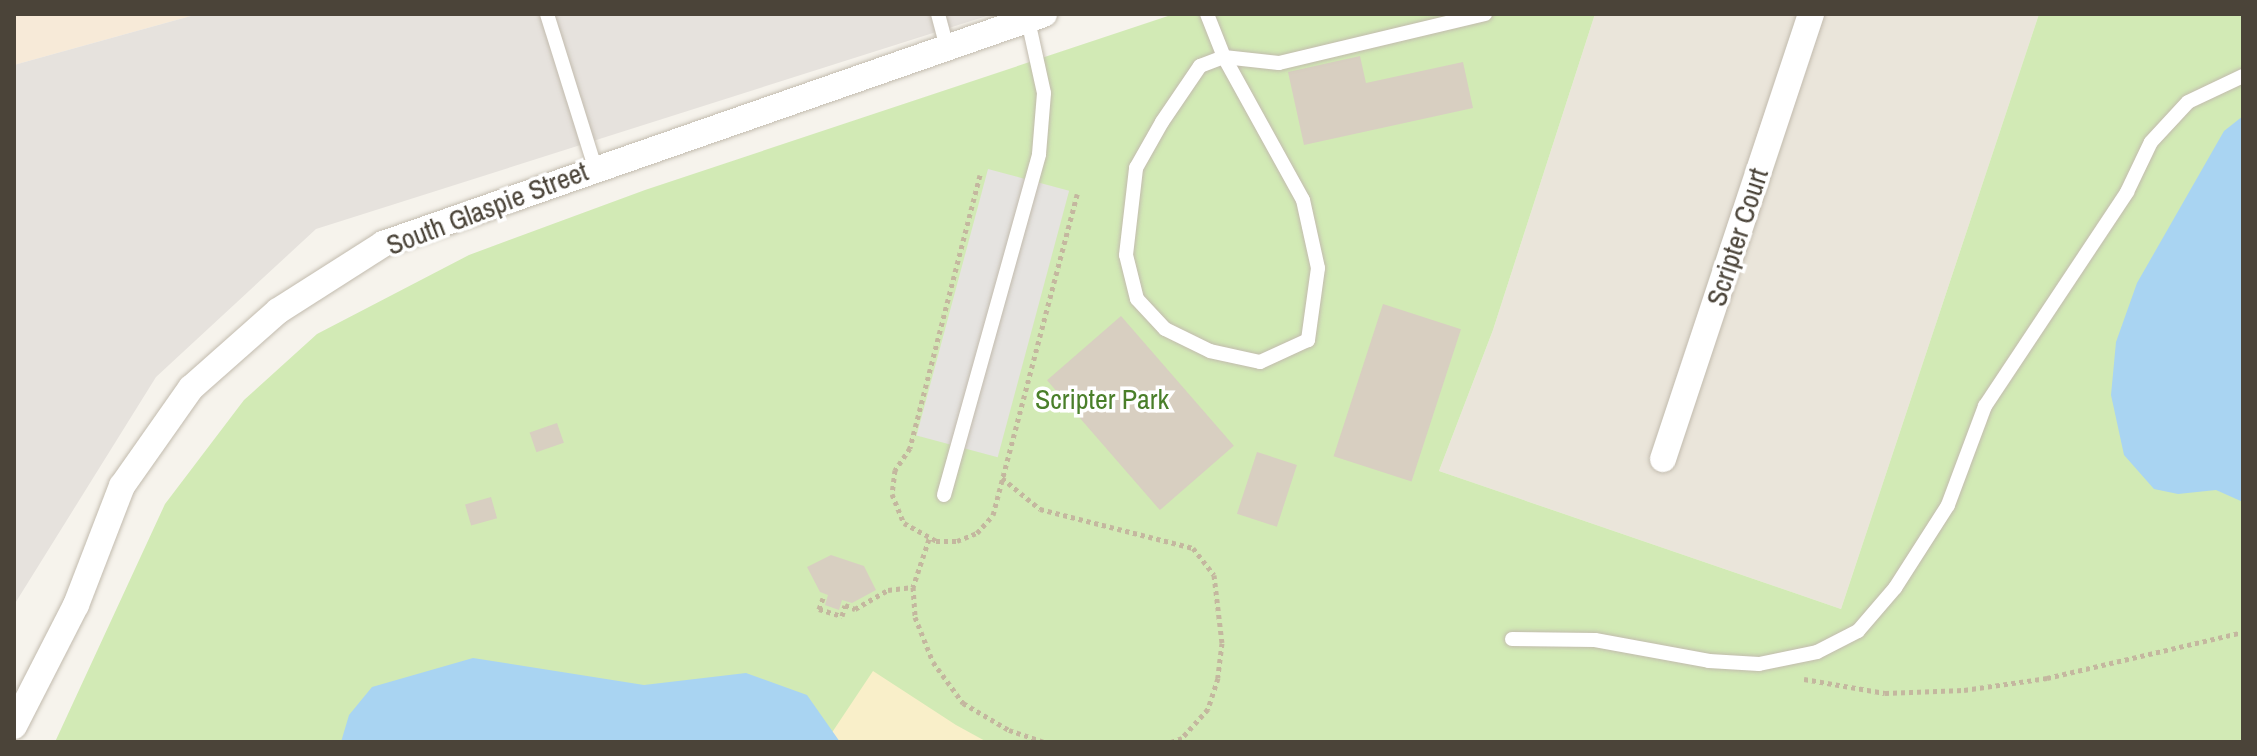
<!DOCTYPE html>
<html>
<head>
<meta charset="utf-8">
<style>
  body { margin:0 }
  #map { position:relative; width:2257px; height:756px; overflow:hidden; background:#f6f3ec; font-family:"Archivo Narrow",sans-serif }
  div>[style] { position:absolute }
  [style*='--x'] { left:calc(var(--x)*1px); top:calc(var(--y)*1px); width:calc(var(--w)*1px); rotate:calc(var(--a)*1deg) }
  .residential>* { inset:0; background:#eae5da }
  .commercial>* { inset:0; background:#f7ead8 }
  .industrial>* { inset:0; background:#e6e2dd }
  .green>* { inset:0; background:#d2eab5 }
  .sand>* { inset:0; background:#f9efc9 }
  .parking>* { inset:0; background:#e5e3e0; transform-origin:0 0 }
  .water>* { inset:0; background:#a9d4f2 }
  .building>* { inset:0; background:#d8cfc1; transform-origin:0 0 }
  .path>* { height:5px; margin-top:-2.5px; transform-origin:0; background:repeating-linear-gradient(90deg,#c4b79f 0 4px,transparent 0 8px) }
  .roads { filter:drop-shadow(0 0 2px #c2bbae) drop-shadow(0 0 2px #c2bbae) }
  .service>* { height:14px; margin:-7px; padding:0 7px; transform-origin:7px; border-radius:7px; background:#fff }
  .minor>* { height:26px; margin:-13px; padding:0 13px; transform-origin:13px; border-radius:13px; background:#fff }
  span { translate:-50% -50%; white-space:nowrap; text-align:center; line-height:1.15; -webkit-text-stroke:7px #fff; paint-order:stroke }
  .street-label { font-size:28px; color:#4b4439 }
  .park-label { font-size:28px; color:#4a7f2a }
  .frame { position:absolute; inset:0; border:16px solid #4b4439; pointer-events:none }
</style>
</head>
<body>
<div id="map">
  <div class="residential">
    <i style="clip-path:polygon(1595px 14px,2039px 14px,1841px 609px,1439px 471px,1493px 330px)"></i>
  </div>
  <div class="commercial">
    <i style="clip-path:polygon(14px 14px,198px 14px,14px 65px)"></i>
  </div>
  <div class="industrial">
    <i style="clip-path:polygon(198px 14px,993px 14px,316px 229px,156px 377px,14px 605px,14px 65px)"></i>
  </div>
  <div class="green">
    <i style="clip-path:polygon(1174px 14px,1595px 14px,1493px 330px,1439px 471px,1841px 609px,2039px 14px,2243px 14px,2243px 742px,55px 742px,165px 504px,244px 400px,317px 334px,469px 255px,645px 190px)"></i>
  </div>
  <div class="sand">
    <i style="clip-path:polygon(873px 671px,956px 725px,987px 742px,840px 742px,831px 734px)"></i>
  </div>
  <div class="parking">
    <i style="left:988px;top:169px;width:84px;height:276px;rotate:15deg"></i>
  </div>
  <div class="water">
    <i style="clip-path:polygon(2243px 116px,2243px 502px,2216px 490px,2178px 494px,2154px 489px,2124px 455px,2111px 395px,2116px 342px,2137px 283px,2224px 131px)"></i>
    <i style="clip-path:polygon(473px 658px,644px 685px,746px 673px,807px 695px,840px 742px,341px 742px,349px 715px,372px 687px)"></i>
  </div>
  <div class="building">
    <i style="clip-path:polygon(1360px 56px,1366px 83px,1463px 62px,1473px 108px,1304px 145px,1288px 72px)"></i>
    <i style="left:1383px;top:304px;width:82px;height:160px;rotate:18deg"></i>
    <i style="left:1121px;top:316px;width:172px;height:98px;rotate:49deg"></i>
    <i style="left:557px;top:423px;width:21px;height:29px;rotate:71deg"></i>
    <i style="left:1257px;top:452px;width:42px;height:65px;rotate:18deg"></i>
    <i style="left:491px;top:497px;width:22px;height:27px;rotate:74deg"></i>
    <i style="clip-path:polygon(831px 555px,864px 566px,876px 590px,852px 603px,842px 600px,839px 610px,825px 605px,828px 595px,820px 592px,807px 567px)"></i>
  </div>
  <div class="path">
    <i style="--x:980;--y:175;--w:282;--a:104.4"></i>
    <i style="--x:910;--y:448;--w:27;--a:124"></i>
    <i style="--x:895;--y:470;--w:24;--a:97"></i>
    <i style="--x:892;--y:494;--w:31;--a:68"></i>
    <i style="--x:904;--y:523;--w:37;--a:29"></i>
    <i style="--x:936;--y:541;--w:21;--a:0"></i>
    <i style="--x:957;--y:541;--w:22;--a:-22"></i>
    <i style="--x:977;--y:533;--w:24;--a:-48"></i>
    <i style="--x:993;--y:515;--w:332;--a:-75.3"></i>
    <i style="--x:1002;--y:478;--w:49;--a:39.2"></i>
    <i style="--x:1040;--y:509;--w:158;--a:14.3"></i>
    <i style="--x:1193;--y:548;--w:34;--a:52"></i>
    <i style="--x:1214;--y:575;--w:68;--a:83.3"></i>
    <i style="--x:1222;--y:643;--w:35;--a:97"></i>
    <i style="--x:1218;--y:678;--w:33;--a:108"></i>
    <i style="--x:1208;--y:709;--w:39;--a:132"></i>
    <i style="--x:1182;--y:738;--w:12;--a:160"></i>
    <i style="--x:929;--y:539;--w:51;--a:108.4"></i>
    <i style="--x:913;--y:587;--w:30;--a:86"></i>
    <i style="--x:915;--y:617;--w:48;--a:68.2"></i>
    <i style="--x:933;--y:662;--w:51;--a:53.8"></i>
    <i style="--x:963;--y:703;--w:53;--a:30.4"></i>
    <i style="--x:1009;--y:730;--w:36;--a:19"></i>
    <i style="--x:823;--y:598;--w:12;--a:110"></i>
    <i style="--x:819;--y:609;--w:24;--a:17"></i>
    <i style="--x:842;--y:616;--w:11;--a:-75"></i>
    <i style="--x:845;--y:605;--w:11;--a:22"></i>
    <i style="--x:855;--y:609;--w:38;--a:-30"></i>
    <i style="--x:888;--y:590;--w:25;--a:-7"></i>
    <i style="--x:1804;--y:679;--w:82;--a:9.8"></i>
    <i style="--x:1885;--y:693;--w:79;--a:-2.2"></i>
    <i style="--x:1964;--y:690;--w:84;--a:-8.2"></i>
    <i style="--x:2047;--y:678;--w:201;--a:-13.2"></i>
  </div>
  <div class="roads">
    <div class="service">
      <i style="--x:547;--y:14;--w:160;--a:72.6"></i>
      <i style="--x:938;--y:14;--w:34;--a:75"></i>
      <i style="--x:1207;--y:14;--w:46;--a:68.4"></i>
      <i style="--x:1224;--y:57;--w:163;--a:61.1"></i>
      <i style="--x:1303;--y:200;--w:70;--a:77.6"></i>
      <i style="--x:1318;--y:268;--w:73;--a:97.9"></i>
      <i style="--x:1308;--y:340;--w:53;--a:155.4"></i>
      <i style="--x:1260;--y:362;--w:51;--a:-167.6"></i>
      <i style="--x:1210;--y:351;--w:50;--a:-153.9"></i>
      <i style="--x:1165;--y:329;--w:41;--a:-133"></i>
      <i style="--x:1137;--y:299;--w:45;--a:-104"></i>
      <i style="--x:1126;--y:255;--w:88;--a:-83.4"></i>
      <i style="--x:1136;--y:168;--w:53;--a:-60.5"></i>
      <i style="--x:1162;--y:122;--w:68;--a:-55.8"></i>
      <i style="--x:1200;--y:66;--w:26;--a:-21"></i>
      <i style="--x:1224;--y:57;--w:55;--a:6.2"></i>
      <i style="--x:1279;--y:63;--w:212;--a:-13.4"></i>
      <i style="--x:944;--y:495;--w:354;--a:-74.4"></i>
      <i style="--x:1039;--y:154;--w:61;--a:-85.3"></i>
      <i style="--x:1044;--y:93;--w:75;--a:-102.4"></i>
      <i style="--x:1512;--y:639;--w:83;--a:0.7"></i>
      <i style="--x:1595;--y:640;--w:116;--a:10.4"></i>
      <i style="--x:1709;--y:661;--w:50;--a:3.4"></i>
      <i style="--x:1759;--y:664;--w:59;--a:-11.7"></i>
      <i style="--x:1817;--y:652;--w:46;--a:-27.1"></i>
      <i style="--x:1858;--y:631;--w:57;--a:-49.3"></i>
      <i style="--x:1895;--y:588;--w:98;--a:-57.4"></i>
      <i style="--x:1948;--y:505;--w:106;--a:-69.5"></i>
      <i style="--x:1985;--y:406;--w:257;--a:-56.4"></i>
      <i style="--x:2127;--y:192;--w:55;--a:-64.4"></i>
      <i style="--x:2151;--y:142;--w:54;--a:-47.2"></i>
      <i style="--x:2188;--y:102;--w:61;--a:-25.3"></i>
    </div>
    <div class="minor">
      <i style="--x:1663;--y:459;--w:469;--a:-71.6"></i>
      <i style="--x:14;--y:726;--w:136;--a:-62.9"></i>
      <i style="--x:76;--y:605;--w:128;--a:-68.9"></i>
      <i style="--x:122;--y:486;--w:120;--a:-54.9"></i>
      <i style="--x:191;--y:388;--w:116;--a:-41.5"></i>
      <i style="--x:278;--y:311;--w:125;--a:-32.5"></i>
      <i style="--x:383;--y:244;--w:700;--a:-19.19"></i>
    </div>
  </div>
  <div class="street-label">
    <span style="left:487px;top:208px;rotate:-21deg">South Glaspie Street</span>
    <span style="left:1737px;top:237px;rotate:-72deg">Scripter Court</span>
  </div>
  <div class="park-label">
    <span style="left:1102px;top:399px">Scripter Park</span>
  </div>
  <div class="frame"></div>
</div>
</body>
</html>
